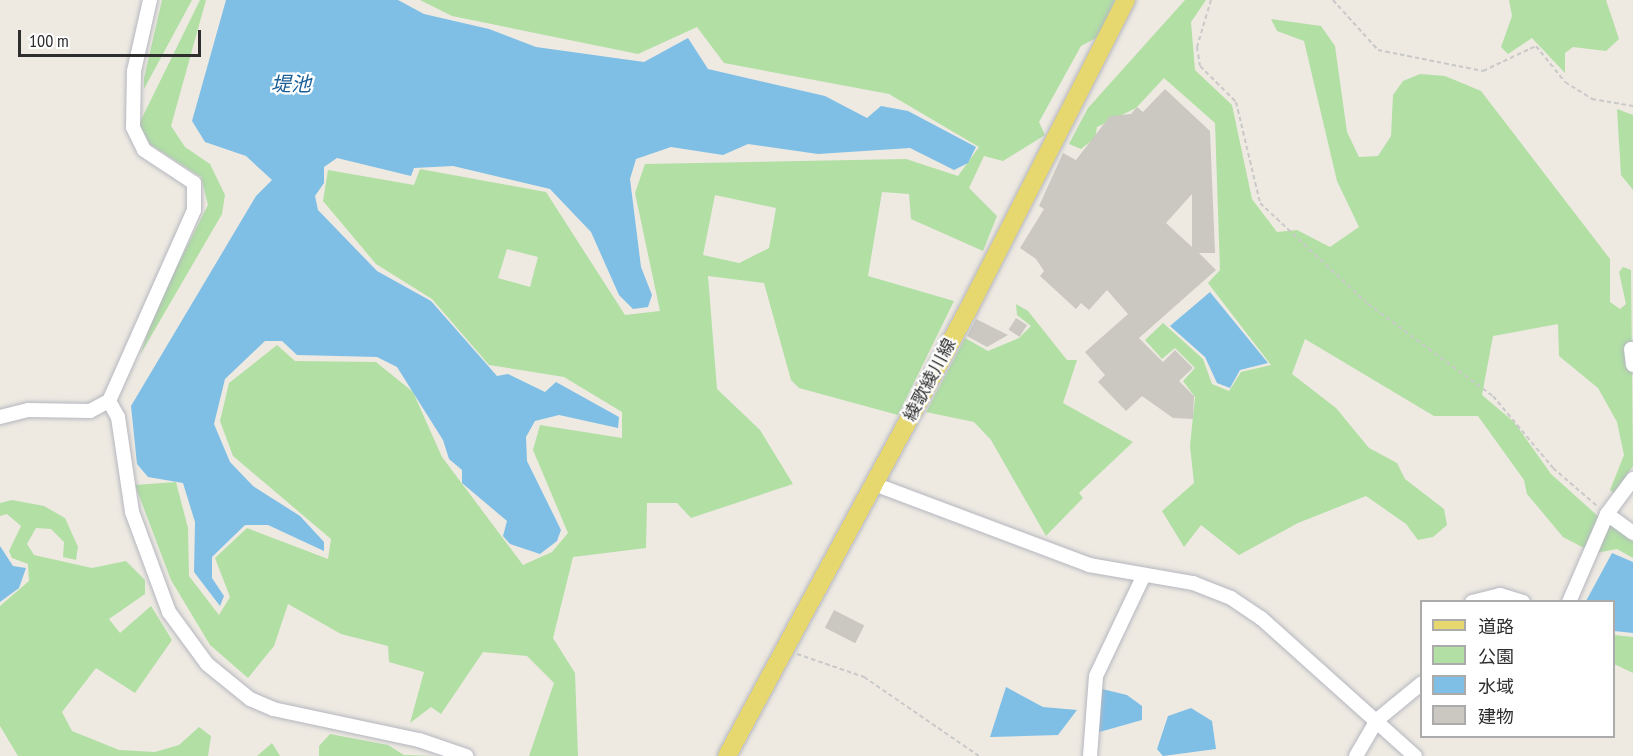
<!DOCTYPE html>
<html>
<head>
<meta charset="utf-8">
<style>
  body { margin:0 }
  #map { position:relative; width:1633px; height:756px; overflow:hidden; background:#eeeae2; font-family:"PT Sans Narrow","Noto Sans JP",sans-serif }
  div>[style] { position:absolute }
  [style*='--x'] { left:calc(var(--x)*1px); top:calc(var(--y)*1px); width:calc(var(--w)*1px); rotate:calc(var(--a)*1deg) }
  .green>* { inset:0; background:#b1dfa4 }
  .water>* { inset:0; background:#7fbfe6 }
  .building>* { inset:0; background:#cac8c0; transform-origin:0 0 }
  .path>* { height:2px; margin-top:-1px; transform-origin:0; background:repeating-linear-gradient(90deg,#c9c9c9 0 4.5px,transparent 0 7.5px) }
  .roads { filter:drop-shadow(0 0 2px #b5b6c0) drop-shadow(0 0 2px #b5b6c0) }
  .minor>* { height:14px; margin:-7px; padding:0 7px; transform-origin:7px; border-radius:7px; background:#fff }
  .major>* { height:18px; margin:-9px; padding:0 9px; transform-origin:9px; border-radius:9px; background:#e6d76f }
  span { translate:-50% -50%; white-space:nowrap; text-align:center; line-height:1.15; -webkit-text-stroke:4.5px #fff; paint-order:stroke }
  .street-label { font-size:18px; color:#2e2e2e }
  .water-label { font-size:20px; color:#195e97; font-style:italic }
  .legend { position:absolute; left:1420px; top:600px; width:195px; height:138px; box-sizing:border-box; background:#fff; border:2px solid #ababab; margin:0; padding:8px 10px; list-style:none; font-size:18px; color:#2e2e2e }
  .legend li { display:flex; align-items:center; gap:12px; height:30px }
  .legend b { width:30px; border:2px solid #ababab }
  .scale { position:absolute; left:18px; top:30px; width:183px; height:27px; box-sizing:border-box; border:3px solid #2e2e2e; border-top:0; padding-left:8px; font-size:18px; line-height:21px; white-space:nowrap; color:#2e2e2e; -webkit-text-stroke:4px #fff; paint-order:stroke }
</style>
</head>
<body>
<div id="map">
  <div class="green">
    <i style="clip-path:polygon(162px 0,192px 0,144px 89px,144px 78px)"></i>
    <i style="clip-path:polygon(200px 0,206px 0,171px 126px,185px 147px,210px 164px,225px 195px,222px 214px,140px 355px,159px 302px,208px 205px,201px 177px,150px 144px,139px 124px)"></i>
    <i style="clip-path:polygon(evenodd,420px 0,1115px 0,1098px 37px,1081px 46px,1039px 122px,1045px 135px,1003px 161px,984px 156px,969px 188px,997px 216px,983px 251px,911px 219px,909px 194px,882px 192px,868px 276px,954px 301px,898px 415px,799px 388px,791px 380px,764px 283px,708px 276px,717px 389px,760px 430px,793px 484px,691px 518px,677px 503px,647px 503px,646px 548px,573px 557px,553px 638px,575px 673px,578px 756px,529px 756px,554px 683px,527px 656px,483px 652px,441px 714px,431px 707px,410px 723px,424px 672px,389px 662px,388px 646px,341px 634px,288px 604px,274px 646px,248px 678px,210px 645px,171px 580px,135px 485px,176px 482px,188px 528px,189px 576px,219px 615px,230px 597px,215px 558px,247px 528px,328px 559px,331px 539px,233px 456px,220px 421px,229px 383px,277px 345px,295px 361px,376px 362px,413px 392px,442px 457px,523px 565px,552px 552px,568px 533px,533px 450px,540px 425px,622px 438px,622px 412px,564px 377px,489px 365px,432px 299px,376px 264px,323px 201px,328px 170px,414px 185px,420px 169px,546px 192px,625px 315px,660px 311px,635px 193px,645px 164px,906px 159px,958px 176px,979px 147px,889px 94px,724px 63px,697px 27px,638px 54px,452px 16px,420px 0,715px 195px,776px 208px,769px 248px,739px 263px,703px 255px,715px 195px,420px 0,507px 249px,538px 257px,530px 287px,498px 278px,507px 249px)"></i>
    <i style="clip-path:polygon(1185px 0,1206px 0,1191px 22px,1195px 70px,1232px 105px,1252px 199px,1277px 232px,1297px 230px,1330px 247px,1359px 227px,1337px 181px,1304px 41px,1277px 31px,1271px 19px,1321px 26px,1335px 46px,1347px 132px,1359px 157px,1378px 156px,1391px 136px,1393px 95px,1403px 81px,1420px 74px,1445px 76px,1481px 91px,1610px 259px,1610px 302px,1620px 309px,1626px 304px,1619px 272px,1623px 267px,1631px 270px,1633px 466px,1614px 493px,1610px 490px,1624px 455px,1617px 422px,1598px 388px,1559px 356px,1558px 324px,1493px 336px,1482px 395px,1514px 422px,1551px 474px,1600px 518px,1586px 549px,1563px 537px,1527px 494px,1524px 480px,1478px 416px,1434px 416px,1305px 339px,1292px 374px,1336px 408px,1369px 448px,1397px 463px,1405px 479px,1444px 509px,1447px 525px,1433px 537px,1418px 540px,1406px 524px,1366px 496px,1298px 523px,1239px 555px,1201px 525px,1184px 547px,1162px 511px,1194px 483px,1190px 446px,1195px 397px,1183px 381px,1195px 368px,1175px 348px,1162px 359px,1145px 340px,1163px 323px,1203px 359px,1212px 384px,1229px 391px,1241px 372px,1271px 365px,1208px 283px,1220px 270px,1215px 123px,1164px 78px,1136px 108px,1097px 127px,1095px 138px,1081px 149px,1069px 144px,1088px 108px)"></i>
    <i style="clip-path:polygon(1509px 0,1606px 0,1619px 39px,1606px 51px,1573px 47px,1565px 53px,1565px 73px,1532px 38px,1508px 54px,1501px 47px,1512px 16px)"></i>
    <i style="clip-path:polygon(1617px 109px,1633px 115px,1633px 190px,1621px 175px)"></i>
    <i style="clip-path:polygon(1016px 304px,1028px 311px,1067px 360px,1077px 360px,1063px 403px,1133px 442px,1079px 493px,1083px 498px,1046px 536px,991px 440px,974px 422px,926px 412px,965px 338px,988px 351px,1019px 338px,1031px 326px,1017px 315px)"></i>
    <i style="clip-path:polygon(12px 500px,44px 506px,65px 518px,78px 547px,76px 560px,63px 557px,64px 542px,51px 529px,36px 528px,27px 544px,34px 555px,92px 568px,126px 561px,145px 580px,145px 594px,109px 619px,120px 633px,151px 606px,172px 640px,135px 693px,96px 668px,62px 712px,72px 731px,119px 750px,155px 752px,179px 745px,199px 727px,211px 736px,208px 756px,18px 756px,0 726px,0 606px,29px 581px,28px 564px,12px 558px,9px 551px,21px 526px,7px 514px,0 516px,0 503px)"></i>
    <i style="clip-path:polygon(1610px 522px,1633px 542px,1633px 558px,1617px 549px,1596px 553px)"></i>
    <i style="clip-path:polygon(1614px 635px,1633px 637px,1633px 673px,1614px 664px)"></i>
    <i style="clip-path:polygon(330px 734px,388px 745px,404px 755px,437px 756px,319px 756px,319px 746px)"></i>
    <i style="clip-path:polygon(272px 743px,280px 756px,257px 756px)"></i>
  </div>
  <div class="water">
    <i style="clip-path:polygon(226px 0,398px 0,424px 14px,489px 29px,536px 47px,644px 62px,688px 38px,708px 69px,825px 96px,867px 118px,881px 106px,908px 111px,976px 147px,968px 163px,954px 170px,910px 148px,818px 154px,748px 144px,723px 155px,671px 147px,636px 159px,630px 179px,641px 267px,652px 295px,648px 307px,633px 309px,619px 295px,591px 232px,550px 189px,453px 166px,414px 168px,411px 176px,337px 158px,324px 167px,324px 183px,315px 196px,318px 210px,377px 271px,431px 301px,497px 376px,508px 374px,545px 392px,556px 382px,619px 417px,618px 428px,559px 415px,535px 421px,526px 437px,527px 461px,561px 530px,557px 541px,540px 554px,510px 544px,503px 536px,507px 521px,462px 483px,462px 470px,449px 459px,443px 440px,397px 367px,377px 357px,297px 355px,282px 341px,265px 341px,225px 379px,214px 424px,230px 462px,253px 486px,300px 516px,324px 542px,324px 551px,268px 525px,245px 525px,212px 557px,212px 578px,224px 596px,220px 606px,194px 572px,195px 522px,183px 483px,148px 477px,137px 464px,131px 406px,256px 196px,272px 180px,246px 156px,205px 142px,192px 121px)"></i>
    <i style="clip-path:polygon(1210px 292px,1268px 363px,1240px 370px,1230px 388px,1217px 383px,1205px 357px,1170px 326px)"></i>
    <i style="clip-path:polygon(0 546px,13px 566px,26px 568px,19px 588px,0 602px)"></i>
    <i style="clip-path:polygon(1612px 553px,1633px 562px,1633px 633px,1614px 631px,1614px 602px,1586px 601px)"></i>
    <i style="clip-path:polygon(1006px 687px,1043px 707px,1077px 710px,1058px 735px,990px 737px)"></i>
    <i style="clip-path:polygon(1102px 689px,1127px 695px,1142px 706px,1142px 720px,1096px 733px)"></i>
    <i style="clip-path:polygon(1191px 708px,1212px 721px,1216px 749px,1163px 756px,1157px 749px,1168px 716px)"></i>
  </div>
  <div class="building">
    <i style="clip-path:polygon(evenodd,1165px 89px,1210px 131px,1215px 253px,1199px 253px,1216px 270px,1139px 338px,1163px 362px,1175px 350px,1193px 368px,1179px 381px,1194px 396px,1193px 419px,1173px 418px,1142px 396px,1126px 411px,1098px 382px,1105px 375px,1085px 352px,1128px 314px,1107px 290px,1089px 310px,1081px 303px,1076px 309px,1040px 276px,1044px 271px,1036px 259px,1020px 248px,1044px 209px,1039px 206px,1063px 153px,1076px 160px,1110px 116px,1131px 114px,1137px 107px,1143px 112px,1165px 89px,1192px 194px,1192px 247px,1166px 223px,1192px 194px)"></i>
    <i style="left:1016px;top:318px;width:13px;height:14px;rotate:32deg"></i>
    <i style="clip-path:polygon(976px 319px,1008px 335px,987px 347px,967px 336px)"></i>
    <i style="left:834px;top:610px;width:34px;height:20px;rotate:27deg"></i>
  </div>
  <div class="path">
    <i style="--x:1211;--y:0;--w:49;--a:106.6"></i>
    <i style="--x:1197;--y:47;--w:19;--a:81"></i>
    <i style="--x:1200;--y:66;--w:51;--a:45"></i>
    <i style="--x:1236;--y:102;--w:104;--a:76.6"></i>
    <i style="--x:1260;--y:203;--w:148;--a:43.1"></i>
    <i style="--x:1368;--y:304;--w:155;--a:36.4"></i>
    <i style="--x:1493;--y:396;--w:94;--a:50.2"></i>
    <i style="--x:1553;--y:468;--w:57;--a:40.7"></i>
    <i style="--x:1333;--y:0;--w:67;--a:48"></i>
    <i style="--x:1378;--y:50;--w:107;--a:11.3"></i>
    <i style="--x:1483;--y:71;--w:59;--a:-25.3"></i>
    <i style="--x:1536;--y:46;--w:46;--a:51.1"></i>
    <i style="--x:1565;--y:82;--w:32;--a:32"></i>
    <i style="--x:1592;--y:99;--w:42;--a:9.7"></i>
    <i style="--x:797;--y:654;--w:71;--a:18.9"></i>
    <i style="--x:864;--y:677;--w:140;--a:34.5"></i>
  </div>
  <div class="roads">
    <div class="minor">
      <i style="--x:1631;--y:349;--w:16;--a:83"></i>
      <i style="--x:109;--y:401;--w:18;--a:61"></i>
      <i style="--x:118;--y:417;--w:96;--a:81.6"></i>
      <i style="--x:132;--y:512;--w:107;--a:69.7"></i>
      <i style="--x:169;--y:612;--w:64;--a:53.8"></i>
      <i style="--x:207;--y:664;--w:55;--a:39.1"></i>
      <i style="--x:250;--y:699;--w:25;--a:23"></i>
      <i style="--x:273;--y:709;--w:149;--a:12"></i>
      <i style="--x:419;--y:740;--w:50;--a:18.8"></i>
      <i style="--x:0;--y:417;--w:29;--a:-14"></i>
      <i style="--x:28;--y:410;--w:62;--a:0.9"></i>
      <i style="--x:90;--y:411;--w:21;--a:-28"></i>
      <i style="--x:109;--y:401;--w:209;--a:-66"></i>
      <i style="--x:194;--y:210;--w:27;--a:-90"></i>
      <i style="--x:194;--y:183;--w:60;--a:-146.6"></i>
      <i style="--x:144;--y:150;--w:25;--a:-116"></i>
      <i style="--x:133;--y:127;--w:56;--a:-89"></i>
      <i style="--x:134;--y:71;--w:73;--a:-77.3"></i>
      <i style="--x:874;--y:484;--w:230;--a:20.6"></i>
      <i style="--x:1089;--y:565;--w:106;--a:9.8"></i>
      <i style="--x:1193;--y:583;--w:41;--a:21.5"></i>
      <i style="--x:1231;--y:598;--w:36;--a:34"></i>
      <i style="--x:1261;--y:618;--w:207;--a:41.9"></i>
      <i style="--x:1607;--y:514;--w:32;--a:36"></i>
      <i style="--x:1472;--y:602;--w:29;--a:-14"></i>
      <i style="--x:1500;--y:595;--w:24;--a:17"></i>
      <i style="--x:1569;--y:602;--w:96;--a:-66.6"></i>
      <i style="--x:1607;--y:514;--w:44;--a:-53.4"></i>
      <i style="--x:1090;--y:756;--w:80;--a:-85.7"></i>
      <i style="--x:1096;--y:676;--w:112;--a:-64.6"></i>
      <i style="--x:1356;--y:756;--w:42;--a:-59.7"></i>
      <i style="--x:1377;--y:720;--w:58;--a:-39.4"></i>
    </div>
    <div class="major">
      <i style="--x:727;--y:756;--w:507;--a:-61.62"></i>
      <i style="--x:968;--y:310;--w:348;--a:-63"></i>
    </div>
  </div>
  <div class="street-label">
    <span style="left:930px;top:380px;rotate:-62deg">綾歌綾川線</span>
  </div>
  <div class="water-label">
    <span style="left:291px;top:84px">堤池</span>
  </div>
  <ul class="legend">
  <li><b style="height:8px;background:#e6d76f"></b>道路</li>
  <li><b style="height:16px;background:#b1dfa4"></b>公園</li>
  <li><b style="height:16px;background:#7fbfe6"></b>水域</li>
  <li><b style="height:16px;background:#cac8c0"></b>建物</li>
  </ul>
  <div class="scale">100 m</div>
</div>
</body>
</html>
